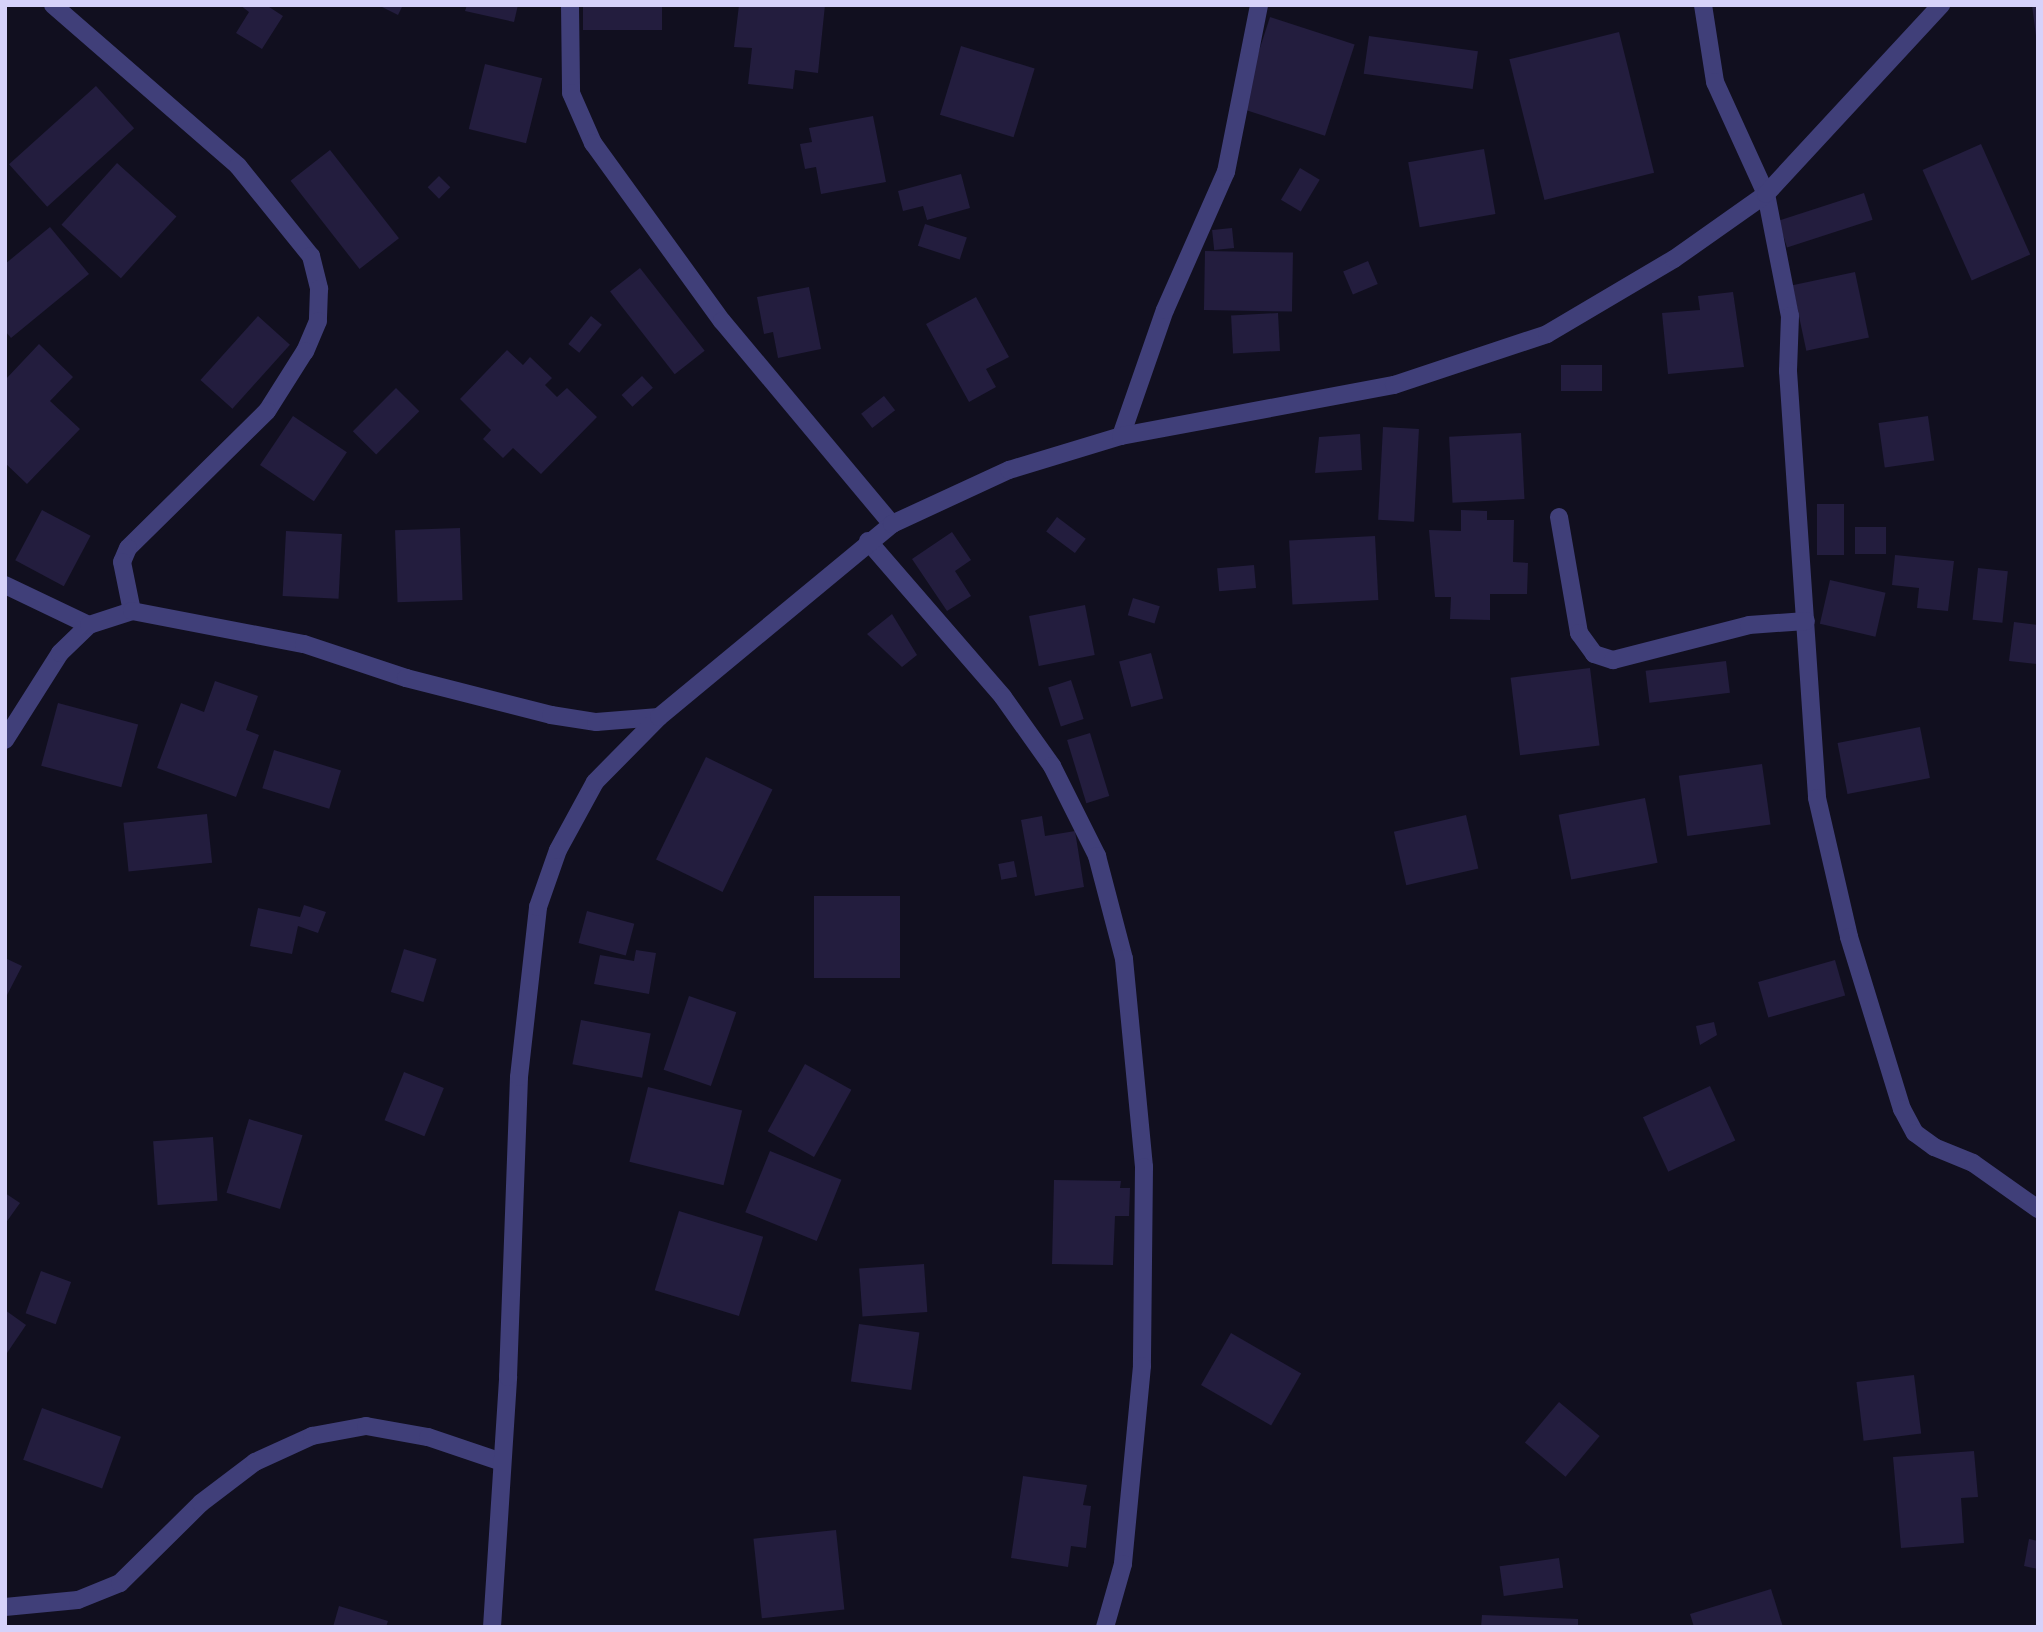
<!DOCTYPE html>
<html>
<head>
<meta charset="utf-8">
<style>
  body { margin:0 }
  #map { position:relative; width:2043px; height:1632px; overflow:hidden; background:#110f1f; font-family:"DM Sans",sans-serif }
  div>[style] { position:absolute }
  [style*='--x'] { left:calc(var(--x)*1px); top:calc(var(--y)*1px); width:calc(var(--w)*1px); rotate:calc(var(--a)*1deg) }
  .building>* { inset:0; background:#231d3e; transform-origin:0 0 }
  .minor>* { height:18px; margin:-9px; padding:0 9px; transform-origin:9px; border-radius:9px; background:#403f79 }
  .tertiary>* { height:18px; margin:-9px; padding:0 9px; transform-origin:9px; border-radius:9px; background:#403f79 }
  span { translate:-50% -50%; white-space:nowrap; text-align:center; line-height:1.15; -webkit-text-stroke:5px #110f1f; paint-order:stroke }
  .frame { position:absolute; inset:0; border:7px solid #d6d2fa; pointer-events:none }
</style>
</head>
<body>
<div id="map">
  <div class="building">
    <i style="clip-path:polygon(240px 5px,266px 5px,283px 16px,262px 49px,236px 33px,249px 12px)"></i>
    <i style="clip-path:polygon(378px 5px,403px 5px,398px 15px)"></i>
    <i style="clip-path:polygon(467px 5px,518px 5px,514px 22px,465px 11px)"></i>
    <i style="left:583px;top:5px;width:79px;height:25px"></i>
    <i style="clip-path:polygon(739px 5px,825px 5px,818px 73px,795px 70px,793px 89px,748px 84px,752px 48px,734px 47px)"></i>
    <i style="clip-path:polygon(2032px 5px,2038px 5px,2038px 36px,2036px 36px)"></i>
    <i style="left:1270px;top:17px;width:89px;height:96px;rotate:18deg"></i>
    <i style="left:1619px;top:32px;width:145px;height:113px;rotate:76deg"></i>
    <i style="left:1369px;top:36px;width:110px;height:38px;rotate:8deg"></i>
    <i style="left:961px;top:46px;width:77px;height:72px;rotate:17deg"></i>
    <i style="left:485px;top:64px;width:59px;height:67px;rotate:14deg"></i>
    <i style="left:96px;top:86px;width:57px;height:117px;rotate:48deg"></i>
    <i style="clip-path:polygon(873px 116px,886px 182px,821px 194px,816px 167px,805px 169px,800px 144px,812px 142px,809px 128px)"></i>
    <i style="left:1981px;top:144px;width:121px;height:64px;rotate:66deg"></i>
    <i style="left:1484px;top:149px;width:66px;height:77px;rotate:80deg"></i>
    <i style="left:330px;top:150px;width:112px;height:50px;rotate:52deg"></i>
    <i style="left:117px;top:163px;width:80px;height:83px;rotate:42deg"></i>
    <i style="left:1300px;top:168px;width:23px;height:37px;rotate:31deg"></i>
    <i style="clip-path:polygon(961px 174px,970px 208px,927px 220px,923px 206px,903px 211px,898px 191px)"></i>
    <i style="left:439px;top:176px;width:16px;height:16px;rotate:45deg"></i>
    <i style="left:1864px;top:193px;width:28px;height:90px;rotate:72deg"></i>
    <i style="left:925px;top:224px;width:44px;height:23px;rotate:18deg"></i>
    <i style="clip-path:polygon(50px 227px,89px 274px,11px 338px,5px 331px,5px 264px)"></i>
    <i style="left:1232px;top:228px;width:20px;height:20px;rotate:84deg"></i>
    <i style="left:1205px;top:251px;width:88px;height:59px;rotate:1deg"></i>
    <i style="left:1368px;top:261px;width:25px;height:27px;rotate:67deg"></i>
    <i style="left:640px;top:268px;width:105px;height:38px;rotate:52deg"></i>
    <i style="left:1855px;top:272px;width:67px;height:64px;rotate:78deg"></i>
    <i style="clip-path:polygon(809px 287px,821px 349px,778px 358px,773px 332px,764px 334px,757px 297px)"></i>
    <i style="clip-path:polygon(1733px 292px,1744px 367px,1668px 374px,1662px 313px,1700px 310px,1698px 296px)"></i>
    <i style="clip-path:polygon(976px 297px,1009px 357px,986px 369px,996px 387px,969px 402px,926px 324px)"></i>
    <i style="left:1278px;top:313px;width:38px;height:47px;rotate:87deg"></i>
    <i style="left:258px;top:316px;width:43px;height:86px;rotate:42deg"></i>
    <i style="left:591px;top:316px;width:14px;height:36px;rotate:39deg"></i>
    <i style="clip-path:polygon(39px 344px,73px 377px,50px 401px,80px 429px,27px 484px,5px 463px,5px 380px)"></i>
    <i style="clip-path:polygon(507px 350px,523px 365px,530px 357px,552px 378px,545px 385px,557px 397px,567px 388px,597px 417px,541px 474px,513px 448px,503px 458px,483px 439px,491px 430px,460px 399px)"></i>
    <i style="left:1561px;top:365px;width:41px;height:26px"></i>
    <i style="left:642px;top:376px;width:16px;height:28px;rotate:47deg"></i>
    <i style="left:396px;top:388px;width:33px;height:61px;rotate:45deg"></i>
    <i style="left:884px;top:396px;width:18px;height:29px;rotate:52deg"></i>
    <i style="left:293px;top:416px;width:65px;height:59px;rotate:34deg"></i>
    <i style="left:1928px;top:416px;width:45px;height:50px;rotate:82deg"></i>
    <i style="left:1383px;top:427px;width:36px;height:93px;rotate:3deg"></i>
    <i style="left:1521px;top:433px;width:66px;height:72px;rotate:87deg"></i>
    <i style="clip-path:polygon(1360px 434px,1362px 470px,1315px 473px,1319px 437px)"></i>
    <i style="left:1817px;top:504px;width:27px;height:51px"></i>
    <i style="left:42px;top:510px;width:55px;height:57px;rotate:28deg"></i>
    <i style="clip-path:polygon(1461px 510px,1487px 511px,1487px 520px,1514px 520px,1513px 562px,1528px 563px,1527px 594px,1490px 594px,1490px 620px,1450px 619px,1451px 597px,1435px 597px,1429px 530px,1461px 531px)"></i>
    <i style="left:1057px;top:517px;width:36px;height:18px;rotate:37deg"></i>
    <i style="left:1886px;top:527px;width:27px;height:31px;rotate:90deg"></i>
    <i style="left:460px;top:528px;width:72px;height:65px;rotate:88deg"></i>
    <i style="left:286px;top:531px;width:56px;height:65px;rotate:3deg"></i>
    <i style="clip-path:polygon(952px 532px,971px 560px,955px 571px,971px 596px,947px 611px,912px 559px)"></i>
    <i style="left:1375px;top:536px;width:64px;height:86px;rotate:87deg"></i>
    <i style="clip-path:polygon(1895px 555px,1954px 561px,1948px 611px,1917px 608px,1919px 588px,1892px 585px)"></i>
    <i style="left:1254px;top:565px;width:23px;height:37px;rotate:85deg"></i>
    <i style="left:1978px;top:568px;width:30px;height:52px;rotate:6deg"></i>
    <i style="left:1830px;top:580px;width:57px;height:45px;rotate:13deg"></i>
    <i style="left:1133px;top:598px;width:28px;height:18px;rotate:17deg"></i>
    <i style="left:1085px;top:605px;width:51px;height:57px;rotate:79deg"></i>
    <i style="clip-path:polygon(892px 614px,917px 655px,902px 667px,867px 634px)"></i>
    <i style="clip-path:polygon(2014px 622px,2038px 625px,2037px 664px,2009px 661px)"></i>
    <i style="left:1151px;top:653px;width:47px;height:33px;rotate:75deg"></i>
    <i style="left:1726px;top:661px;width:32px;height:81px;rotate:83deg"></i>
    <i style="left:1590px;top:668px;width:78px;height:80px;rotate:83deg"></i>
    <i style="left:1071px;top:680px;width:41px;height:24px;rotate:72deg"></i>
    <i style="clip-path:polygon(215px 681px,258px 696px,246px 730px,259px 735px,236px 797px,157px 768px,181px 703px,204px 712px)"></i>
    <i style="left:58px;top:703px;width:83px;height:65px;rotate:15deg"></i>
    <i style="left:1920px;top:727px;width:52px;height:84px;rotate:79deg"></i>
    <i style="left:1090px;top:733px;width:66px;height:24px;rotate:73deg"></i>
    <i style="left:274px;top:750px;width:70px;height:40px;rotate:17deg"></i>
    <i style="left:706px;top:757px;width:74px;height:114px;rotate:26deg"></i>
    <i style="left:1762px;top:764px;width:61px;height:84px;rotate:82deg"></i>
    <i style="left:1645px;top:798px;width:66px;height:88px;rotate:79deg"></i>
    <i style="left:207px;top:814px;width:49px;height:84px;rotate:84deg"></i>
    <i style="left:1466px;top:815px;width:55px;height:74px;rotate:77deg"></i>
    <i style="clip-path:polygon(1042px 816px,1045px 836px,1075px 831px,1084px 887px,1035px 896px,1021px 820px)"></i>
    <i style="left:1014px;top:861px;width:16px;height:16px;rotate:79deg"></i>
    <i style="left:814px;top:896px;width:86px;height:82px"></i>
    <i style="clip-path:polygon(304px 905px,326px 912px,318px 933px,298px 926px,292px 954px,250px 946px,258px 908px,300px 917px)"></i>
    <i style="left:587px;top:911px;width:49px;height:33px;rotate:15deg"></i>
    <i style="left:404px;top:949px;width:34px;height:45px;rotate:17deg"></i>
    <i style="clip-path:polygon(636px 950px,656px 953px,649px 994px,594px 984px,600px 955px,634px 961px)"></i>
    <i style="clip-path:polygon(5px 958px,22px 966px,5px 999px)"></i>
    <i style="left:1835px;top:960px;width:37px;height:80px;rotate:74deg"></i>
    <i style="left:689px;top:996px;width:50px;height:78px;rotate:19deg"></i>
    <i style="left:581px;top:1020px;width:71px;height:45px;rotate:11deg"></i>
    <i style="clip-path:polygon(1714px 1022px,1717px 1035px,1700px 1045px,1696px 1026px)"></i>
    <i style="left:805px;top:1064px;width:53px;height:77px;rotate:29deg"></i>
    <i style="left:404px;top:1072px;width:43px;height:52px;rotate:22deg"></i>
    <i style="left:1710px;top:1086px;width:60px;height:74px;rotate:65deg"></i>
    <i style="left:648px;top:1087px;width:97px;height:77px;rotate:14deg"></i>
    <i style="left:249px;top:1119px;width:56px;height:77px;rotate:17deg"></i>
    <i style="left:213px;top:1137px;width:64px;height:60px;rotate:86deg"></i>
    <i style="left:770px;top:1151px;width:77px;height:66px;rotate:22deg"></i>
    <i style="clip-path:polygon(1054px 1180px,1121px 1181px,1120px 1188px,1130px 1188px,1129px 1216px,1115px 1216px,1113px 1265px,1052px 1264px)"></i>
    <i style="clip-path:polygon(5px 1193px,20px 1203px,5px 1224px)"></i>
    <i style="left:679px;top:1211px;width:88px;height:83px;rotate:17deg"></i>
    <i style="left:924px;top:1264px;width:48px;height:65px;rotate:86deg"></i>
    <i style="left:41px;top:1271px;width:32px;height:45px;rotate:20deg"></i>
    <i style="clip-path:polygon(5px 1310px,26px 1325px,5px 1356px)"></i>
    <i style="left:859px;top:1324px;width:61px;height:58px;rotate:8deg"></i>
    <i style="left:1231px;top:1333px;width:81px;height:60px;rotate:30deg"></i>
    <i style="left:1914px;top:1375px;width:59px;height:58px;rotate:83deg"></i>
    <i style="left:1559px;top:1402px;width:53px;height:53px;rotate:40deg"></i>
    <i style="left:42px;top:1408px;width:84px;height:55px;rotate:20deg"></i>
    <i style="clip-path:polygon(1974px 1451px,1978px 1497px,1961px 1498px,1964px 1543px,1901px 1548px,1893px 1457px)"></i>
    <i style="clip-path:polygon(1023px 1476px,1087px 1485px,1083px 1505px,1091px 1506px,1086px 1548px,1071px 1546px,1068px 1567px,1011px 1558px)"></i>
    <i style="left:836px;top:1530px;width:80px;height:83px;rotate:84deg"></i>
    <i style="clip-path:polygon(2029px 1539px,2038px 1541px,2038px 1569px,2024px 1566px)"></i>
    <i style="left:1559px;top:1558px;width:30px;height:60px;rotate:82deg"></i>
    <i style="clip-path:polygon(1771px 1589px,1783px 1627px,1694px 1627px,1690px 1614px)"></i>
    <i style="clip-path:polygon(339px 1606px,388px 1621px,386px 1627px,333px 1627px)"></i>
    <i style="clip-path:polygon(1482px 1615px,1578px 1619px,1578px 1627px,1481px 1627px)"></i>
  </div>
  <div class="minor">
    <i style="--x:53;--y:5;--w:245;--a:41"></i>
    <i style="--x:238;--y:166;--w:116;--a:51"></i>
    <i style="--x:311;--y:256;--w:34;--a:76"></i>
    <i style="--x:319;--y:289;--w:32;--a:92"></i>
    <i style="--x:318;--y:321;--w:33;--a:113"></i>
    <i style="--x:305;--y:351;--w:71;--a:122.3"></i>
    <i style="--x:267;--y:411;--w:195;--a:135.4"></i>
    <i style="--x:128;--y:548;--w:15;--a:113"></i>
    <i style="--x:122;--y:562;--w:50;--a:78.5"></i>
    <i style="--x:570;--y:5;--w:88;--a:89.3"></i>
    <i style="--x:571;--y:93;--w:55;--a:66.3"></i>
    <i style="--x:593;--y:143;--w:220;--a:54.1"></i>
    <i style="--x:722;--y:321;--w:265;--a:50.1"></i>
    <i style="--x:1703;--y:5;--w:78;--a:81.1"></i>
    <i style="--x:1715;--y:82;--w:123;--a:65.5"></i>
    <i style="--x:1766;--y:194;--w:124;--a:78.9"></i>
    <i style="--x:1790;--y:316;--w:55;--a:92.1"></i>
    <i style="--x:1788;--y:371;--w:428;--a:86.1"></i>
    <i style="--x:1817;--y:798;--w:143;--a:77"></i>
    <i style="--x:1849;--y:937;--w:180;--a:72.9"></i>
    <i style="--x:1902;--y:1109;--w:27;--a:62"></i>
    <i style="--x:1915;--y:1133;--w:24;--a:36"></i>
    <i style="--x:1934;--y:1147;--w:42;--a:22.3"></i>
    <i style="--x:1973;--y:1163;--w:80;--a:35.3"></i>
    <i style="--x:1121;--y:436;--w:133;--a:-70.8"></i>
    <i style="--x:1165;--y:310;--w:151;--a:-66.2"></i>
    <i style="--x:1226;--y:172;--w:170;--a:-78.8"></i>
    <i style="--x:1559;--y:517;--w:118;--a:80.2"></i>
    <i style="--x:1579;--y:633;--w:26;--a:54"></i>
    <i style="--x:1594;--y:654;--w:20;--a:18"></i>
    <i style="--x:1613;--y:660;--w:140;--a:-14.4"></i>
    <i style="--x:1749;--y:625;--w:57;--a:-4"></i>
    <i style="--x:868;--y:541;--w:206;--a:49.1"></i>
    <i style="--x:1003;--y:697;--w:85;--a:54.6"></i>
    <i style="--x:1052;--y:766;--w:101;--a:63.4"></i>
    <i style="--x:1097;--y:856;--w:106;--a:75.3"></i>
    <i style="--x:1124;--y:959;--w:209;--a:84.5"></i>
    <i style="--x:1144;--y:1167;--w:199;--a:90.6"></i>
    <i style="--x:1142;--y:1366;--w:199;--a:95.5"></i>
    <i style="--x:1123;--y:1564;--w:66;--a:105.9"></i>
    <i style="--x:5;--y:585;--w:93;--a:25.5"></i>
    <i style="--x:5;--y:740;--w:103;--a:-57.7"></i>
    <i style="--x:60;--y:653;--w:40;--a:-44"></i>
    <i style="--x:89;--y:625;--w:45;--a:-18"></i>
    <i style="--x:132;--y:611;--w:175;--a:10.9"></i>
    <i style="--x:304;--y:644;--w:108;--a:18.4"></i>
    <i style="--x:406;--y:678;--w:150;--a:14.3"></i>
    <i style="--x:551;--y:715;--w:46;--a:8.8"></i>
    <i style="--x:596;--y:722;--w:63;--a:-4.5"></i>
    <i style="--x:5;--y:1607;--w:73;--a:-5.5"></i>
    <i style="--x:78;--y:1600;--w:45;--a:-22"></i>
    <i style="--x:120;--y:1583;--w:114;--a:-44.6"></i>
    <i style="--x:201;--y:1503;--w:68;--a:-37.2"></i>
    <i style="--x:255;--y:1462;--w:63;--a:-24.5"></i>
    <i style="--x:312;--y:1436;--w:55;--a:-10.5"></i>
    <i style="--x:366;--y:1426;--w:63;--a:10.1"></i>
    <i style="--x:428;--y:1437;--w:78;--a:18.7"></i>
  </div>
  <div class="tertiary">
    <i style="--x:492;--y:1627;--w:251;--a:-86.3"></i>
    <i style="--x:508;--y:1377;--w:300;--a:-87.9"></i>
    <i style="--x:519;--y:1077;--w:171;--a:-83.6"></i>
    <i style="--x:538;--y:907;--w:60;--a:-70.7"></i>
    <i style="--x:558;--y:850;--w:77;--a:-61.4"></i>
    <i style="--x:595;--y:782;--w:91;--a:-45.4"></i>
    <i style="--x:659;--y:717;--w:303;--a:-39.6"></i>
    <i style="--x:892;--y:524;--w:129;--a:-24.8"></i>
    <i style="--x:1009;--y:470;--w:117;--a:-16.9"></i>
    <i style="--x:1121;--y:436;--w:278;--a:-10.6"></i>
    <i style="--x:1394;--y:385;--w:161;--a:-18.4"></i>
    <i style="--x:1547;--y:334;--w:147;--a:-30.6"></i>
    <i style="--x:1674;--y:259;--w:113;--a:-35.2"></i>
    <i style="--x:1766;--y:194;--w:258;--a:-47.2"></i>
  </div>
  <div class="frame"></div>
</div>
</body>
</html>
